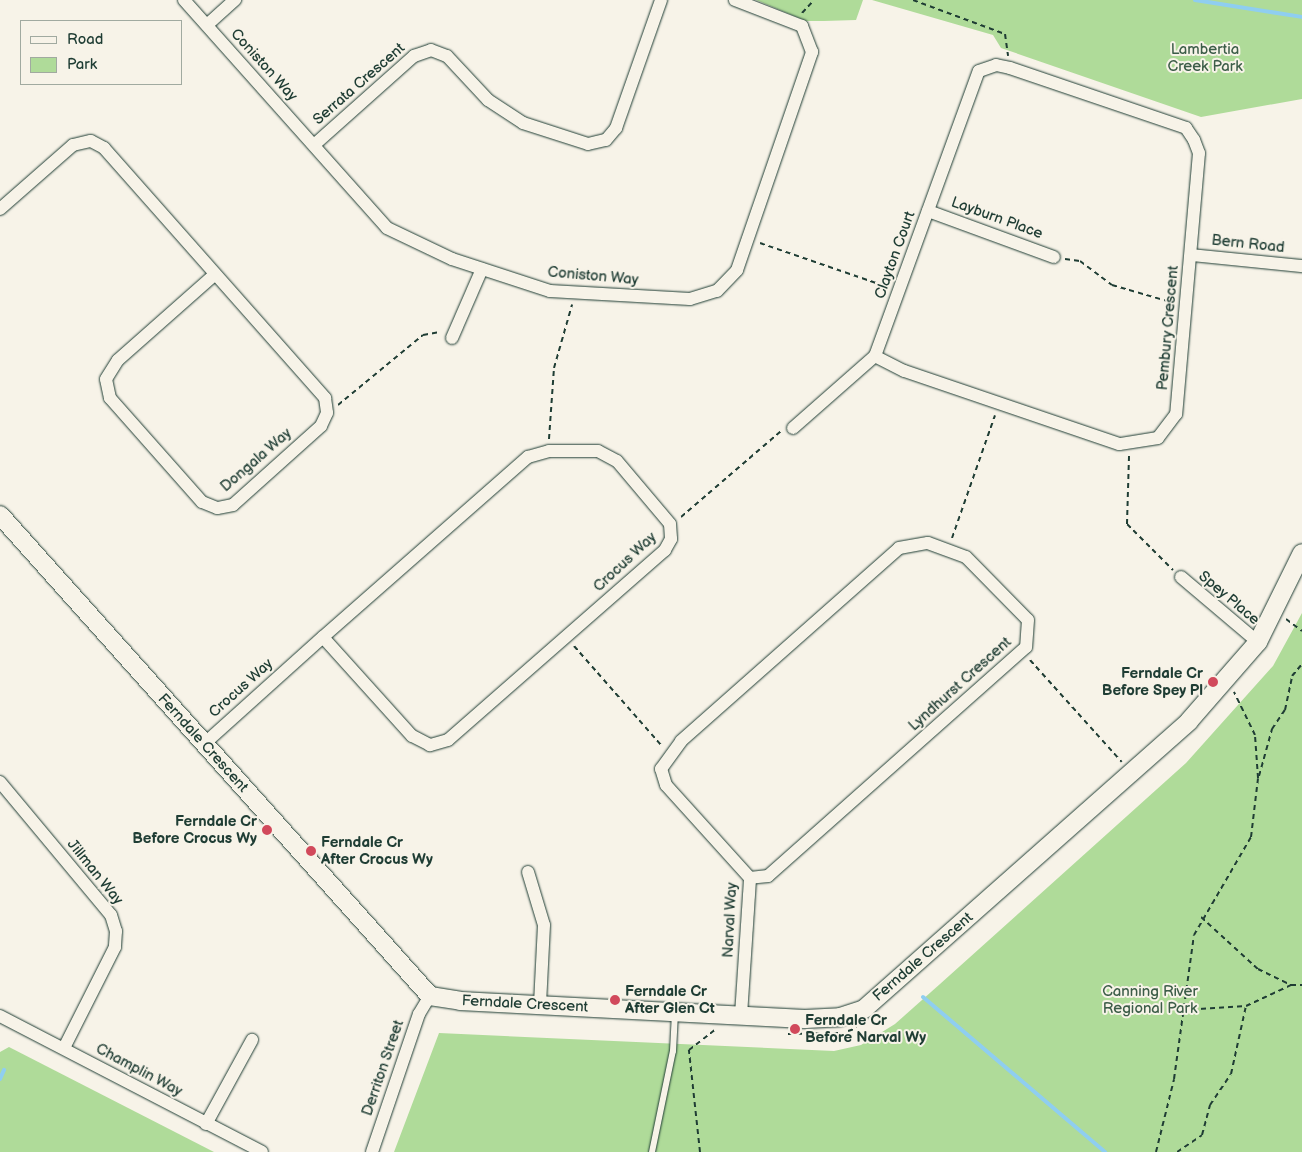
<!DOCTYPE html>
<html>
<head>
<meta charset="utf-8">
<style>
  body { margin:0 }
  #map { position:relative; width:1302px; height:1152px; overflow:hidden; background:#f7f3e8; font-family:"Balsamiq Sans",sans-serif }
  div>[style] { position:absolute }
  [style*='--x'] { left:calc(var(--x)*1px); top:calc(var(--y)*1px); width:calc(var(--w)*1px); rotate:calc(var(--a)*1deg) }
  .green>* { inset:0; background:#afdb99 }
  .stream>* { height:4px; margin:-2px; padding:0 2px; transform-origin:2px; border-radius:2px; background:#8fcef0 }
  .path>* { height:2px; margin-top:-1px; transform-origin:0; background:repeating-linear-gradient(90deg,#1f3d34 0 5px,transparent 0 9px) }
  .roads { filter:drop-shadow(0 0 1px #1f3d34) drop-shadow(0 0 1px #1f3d34) }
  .lane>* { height:6px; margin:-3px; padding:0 3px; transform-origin:3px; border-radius:3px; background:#f7f3e8 }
  .street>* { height:12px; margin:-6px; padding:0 6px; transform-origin:6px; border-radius:6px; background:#f7f3e8 }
  .secondary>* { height:18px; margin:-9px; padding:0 9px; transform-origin:9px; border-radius:9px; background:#f7f3e8 }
  .dots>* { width:14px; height:14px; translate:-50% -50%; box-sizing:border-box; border:2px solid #f7f3e8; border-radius:50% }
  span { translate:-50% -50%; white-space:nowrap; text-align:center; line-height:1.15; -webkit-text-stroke:4px #f7f3e8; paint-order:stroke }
  .park-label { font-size:15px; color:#3c5d48 }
  .street-label { font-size:15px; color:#1f3d34 }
  .poi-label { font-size:15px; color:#1f3d34; font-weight:700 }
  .right { translate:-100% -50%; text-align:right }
  .left { translate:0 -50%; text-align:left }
  .legend { position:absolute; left:20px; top:20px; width:162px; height:65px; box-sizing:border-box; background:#f7f3e8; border:1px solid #a1aaa0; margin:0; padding:6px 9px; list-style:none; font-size:15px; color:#1f3d34 }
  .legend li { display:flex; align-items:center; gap:10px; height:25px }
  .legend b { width:25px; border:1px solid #a1aaa0 }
</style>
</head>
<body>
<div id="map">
  <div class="green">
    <i style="clip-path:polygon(756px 0,863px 0,856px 20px,824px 21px,806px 21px)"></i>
    <i style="clip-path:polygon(872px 0,1302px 0,1302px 99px,1201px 117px,1001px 48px,993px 35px)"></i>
    <i style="clip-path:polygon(1302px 613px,1302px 1152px,394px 1152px,439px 1033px,834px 1051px,861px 1045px,895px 1024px,940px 984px,1186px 763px,1273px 666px)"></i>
    <i style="clip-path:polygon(9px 1047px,214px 1152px,0 1152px,0 1052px)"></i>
  </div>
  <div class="stream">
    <i style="--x:1195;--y:0;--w:108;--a:9"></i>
    <i style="--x:923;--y:997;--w:239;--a:40.4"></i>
    <i style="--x:0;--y:1079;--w:10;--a:-66"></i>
  </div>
  <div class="path">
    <i style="--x:913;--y:0;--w:98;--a:20.3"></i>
    <i style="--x:1005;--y:34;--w:22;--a:82"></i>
    <i style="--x:802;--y:13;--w:18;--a:-47"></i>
    <i style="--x:760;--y:243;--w:135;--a:19"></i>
    <i style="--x:1065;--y:259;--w:15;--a:8"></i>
    <i style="--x:1080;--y:261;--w:40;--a:37"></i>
    <i style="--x:1112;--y:285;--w:65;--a:16.2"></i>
    <i style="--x:338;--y:405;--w:110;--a:-39.5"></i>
    <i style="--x:423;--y:335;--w:17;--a:-10"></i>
    <i style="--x:549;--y:439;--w:71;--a:-86"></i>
    <i style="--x:554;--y:368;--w:66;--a:-74.1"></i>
    <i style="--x:1129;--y:456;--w:68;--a:91.7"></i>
    <i style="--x:1127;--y:524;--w:65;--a:45"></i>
    <i style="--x:681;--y:517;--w:132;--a:-40.7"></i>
    <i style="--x:952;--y:538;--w:130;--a:-70.7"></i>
    <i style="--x:1286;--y:619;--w:20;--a:37"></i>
    <i style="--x:574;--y:646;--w:133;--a:48.7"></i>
    <i style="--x:1030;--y:660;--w:137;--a:48"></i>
    <i style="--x:1259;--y:776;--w:49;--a:-74.5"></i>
    <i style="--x:1272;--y:729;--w:23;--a:-56"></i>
    <i style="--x:1285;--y:710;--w:35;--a:-78"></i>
    <i style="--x:1292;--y:676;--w:16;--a:-50"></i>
    <i style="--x:1201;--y:917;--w:77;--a:42.4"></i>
    <i style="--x:1258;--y:969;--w:37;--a:26"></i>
    <i style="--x:1291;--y:985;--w:11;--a:0"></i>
    <i style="--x:1183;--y:1010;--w:63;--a:-3.6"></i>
    <i style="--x:848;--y:1031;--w:9;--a:-18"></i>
    <i style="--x:788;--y:1034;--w:50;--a:-1.1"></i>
    <i style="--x:700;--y:1152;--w:103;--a:-96.2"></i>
    <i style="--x:689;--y:1050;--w:33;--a:-38"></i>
    <i style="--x:1156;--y:1152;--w:75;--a:-76.1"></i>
    <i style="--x:1174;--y:1079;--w:145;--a:-82.1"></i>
    <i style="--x:1194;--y:935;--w:113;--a:-59.8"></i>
    <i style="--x:1251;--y:837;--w:59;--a:-83.2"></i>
    <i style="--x:1258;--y:778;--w:43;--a:-94"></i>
    <i style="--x:1255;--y:735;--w:48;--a:-116"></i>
    <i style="--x:1177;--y:1152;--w:30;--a:-34"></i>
    <i style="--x:1202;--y:1135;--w:31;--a:-75"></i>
    <i style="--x:1210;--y:1105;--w:37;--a:-56"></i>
    <i style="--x:1231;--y:1074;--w:70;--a:-77.6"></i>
    <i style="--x:1246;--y:1006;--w:50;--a:-25"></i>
  </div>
  <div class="roads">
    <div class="lane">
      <i style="--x:652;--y:1152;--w:103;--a:-78.3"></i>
      <i style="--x:673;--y:1051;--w:37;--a:-87"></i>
    </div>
    <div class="street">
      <i style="--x:184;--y:0;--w:305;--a:48.3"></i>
      <i style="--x:387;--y:228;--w:72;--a:25.5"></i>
      <i style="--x:452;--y:259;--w:103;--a:18.1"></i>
      <i style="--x:550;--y:291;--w:140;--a:3.3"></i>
      <i style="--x:690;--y:299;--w:28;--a:-17"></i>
      <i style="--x:717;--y:291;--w:29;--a:-46"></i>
      <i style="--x:737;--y:270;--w:231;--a:-71"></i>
      <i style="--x:812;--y:52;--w:28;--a:-111"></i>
      <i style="--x:802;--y:26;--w:72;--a:-158.8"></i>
      <i style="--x:207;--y:25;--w:38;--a:-42"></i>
      <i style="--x:314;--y:145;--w:134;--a:-41.7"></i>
      <i style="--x:414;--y:56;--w:18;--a:-19"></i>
      <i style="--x:431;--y:50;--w:17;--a:21"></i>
      <i style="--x:447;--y:56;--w:60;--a:47"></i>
      <i style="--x:488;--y:100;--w:42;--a:33.3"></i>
      <i style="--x:523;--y:123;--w:68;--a:17.9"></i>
      <i style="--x:588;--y:144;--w:18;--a:-13"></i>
      <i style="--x:606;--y:140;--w:16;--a:-50"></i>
      <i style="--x:616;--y:128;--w:136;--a:-70.6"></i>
      <i style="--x:0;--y:209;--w:97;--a:-41.2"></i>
      <i style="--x:73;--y:145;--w:18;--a:-13"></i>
      <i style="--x:91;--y:141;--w:15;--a:28"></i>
      <i style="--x:104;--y:148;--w:334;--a:48.5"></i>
      <i style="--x:325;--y:398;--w:15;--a:82"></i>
      <i style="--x:327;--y:413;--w:14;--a:115"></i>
      <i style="--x:321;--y:426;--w:118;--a:138.1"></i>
      <i style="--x:233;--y:505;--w:16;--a:169"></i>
      <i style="--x:217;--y:508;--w:16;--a:-158"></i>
      <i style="--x:202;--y:502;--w:139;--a:-131.5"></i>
      <i style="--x:110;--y:398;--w:19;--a:-102"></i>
      <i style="--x:106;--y:379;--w:22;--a:-58"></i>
      <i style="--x:118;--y:360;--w:128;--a:-41.5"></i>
      <i style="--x:928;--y:211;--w:134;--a:20.1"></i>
      <i style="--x:1191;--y:255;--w:112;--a:5.7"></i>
      <i style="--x:452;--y:338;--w:75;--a:-66.5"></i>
      <i style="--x:793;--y:428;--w:109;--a:-41.3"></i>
      <i style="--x:875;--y:356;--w:303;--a:-70"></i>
      <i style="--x:979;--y:71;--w:18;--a:-19"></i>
      <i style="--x:996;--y:65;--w:14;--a:12"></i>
      <i style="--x:1010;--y:68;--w:186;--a:18.8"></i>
      <i style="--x:1186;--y:128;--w:14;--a:56"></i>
      <i style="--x:1194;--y:140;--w:14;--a:69"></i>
      <i style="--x:1199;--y:153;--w:262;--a:95"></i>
      <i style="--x:1176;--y:414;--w:30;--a:127"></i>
      <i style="--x:1158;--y:438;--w:39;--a:171"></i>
      <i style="--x:1119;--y:444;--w:227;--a:-161.2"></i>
      <i style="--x:904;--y:371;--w:33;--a:-153"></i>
      <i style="--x:1181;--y:577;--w:101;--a:40.2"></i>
      <i style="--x:204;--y:744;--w:160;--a:-42"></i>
      <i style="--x:323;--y:637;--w:273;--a:-41.3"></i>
      <i style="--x:528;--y:457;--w:22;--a:-16"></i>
      <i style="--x:549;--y:451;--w:49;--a:0"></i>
      <i style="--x:598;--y:451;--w:21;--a:28"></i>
      <i style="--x:617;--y:461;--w:82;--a:49.9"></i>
      <i style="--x:670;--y:524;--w:15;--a:86"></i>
      <i style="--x:671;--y:539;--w:13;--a:119"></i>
      <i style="--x:665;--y:550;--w:288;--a:138.8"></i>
      <i style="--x:448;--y:740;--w:19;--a:164"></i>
      <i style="--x:430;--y:745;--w:20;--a:-153"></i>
      <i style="--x:412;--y:736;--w:133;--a:-132"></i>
      <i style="--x:0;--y:782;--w:173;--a:50.2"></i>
      <i style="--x:111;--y:915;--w:17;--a:73"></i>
      <i style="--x:116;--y:931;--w:16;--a:94"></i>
      <i style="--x:115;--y:947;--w:113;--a:116.8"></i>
      <i style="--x:528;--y:872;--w:55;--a:73.2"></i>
      <i style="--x:544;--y:925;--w:80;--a:92.9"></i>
      <i style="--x:741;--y:1015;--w:137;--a:-86.2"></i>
      <i style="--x:750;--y:878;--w:125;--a:-132.1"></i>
      <i style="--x:666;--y:785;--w:17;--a:-107"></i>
      <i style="--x:661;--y:769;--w:34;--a:-54"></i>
      <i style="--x:681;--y:741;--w:291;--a:-41.5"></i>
      <i style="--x:899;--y:548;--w:29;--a:-10"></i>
      <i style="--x:928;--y:543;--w:40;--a:20.2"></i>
      <i style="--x:966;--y:557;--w:88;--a:45.5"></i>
      <i style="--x:1028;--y:620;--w:27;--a:94"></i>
      <i style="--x:1026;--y:647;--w:345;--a:138.4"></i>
      <i style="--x:768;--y:876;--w:18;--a:174"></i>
      <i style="--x:0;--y:1016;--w:295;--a:27.4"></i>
      <i style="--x:206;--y:1124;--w:96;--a:-61.3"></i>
      <i style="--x:372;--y:1152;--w:146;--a:-71.2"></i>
      <i style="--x:419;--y:1014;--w:21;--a:-59"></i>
    </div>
    <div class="secondary">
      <i style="--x:0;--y:515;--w:645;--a:48.2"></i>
      <i style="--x:430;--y:996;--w:30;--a:9"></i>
      <i style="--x:460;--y:1001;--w:345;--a:3"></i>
      <i style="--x:805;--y:1019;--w:35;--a:-3"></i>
      <i style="--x:840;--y:1017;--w:25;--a:-18"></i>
      <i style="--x:864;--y:1009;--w:434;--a:-41.5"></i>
      <i style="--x:1189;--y:721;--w:105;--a:-48.9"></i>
      <i style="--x:1258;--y:642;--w:99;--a:-63.7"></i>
    </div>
  </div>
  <div class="dots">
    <i style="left:1213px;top:682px;background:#d1495b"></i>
    <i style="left:267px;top:830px;background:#d1495b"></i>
    <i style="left:311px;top:851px;background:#d1495b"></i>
    <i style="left:615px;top:1000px;background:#d1495b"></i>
    <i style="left:795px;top:1029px;background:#d1495b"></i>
  </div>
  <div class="park-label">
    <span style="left:1205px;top:58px">Lambertia<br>Creek Park</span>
    <span style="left:1150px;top:1000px">Canning River<br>Regional Park</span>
  </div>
  <div class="street-label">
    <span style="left:264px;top:65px;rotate:48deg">Coniston Way</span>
    <span style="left:359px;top:84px;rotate:-41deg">Serrata Crescent</span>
    <span style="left:997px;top:218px;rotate:20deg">Layburn Place</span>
    <span style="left:1248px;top:244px;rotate:6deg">Bern Road</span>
    <span style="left:895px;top:255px;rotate:-70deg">Clayton Court</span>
    <span style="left:593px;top:276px;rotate:5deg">Coniston Way</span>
    <span style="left:1168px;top:328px;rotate:-85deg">Pembury Crescent</span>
    <span style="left:256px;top:460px;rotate:-41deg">Dongala Way</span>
    <span style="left:625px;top:562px;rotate:-43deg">Crocus Way</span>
    <span style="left:1229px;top:598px;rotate:40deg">Spey Place</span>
    <span style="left:960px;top:684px;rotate:-42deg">Lyndhurst Crescent</span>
    <span style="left:241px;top:688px;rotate:-42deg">Crocus Way</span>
    <span style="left:203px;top:743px;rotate:48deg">Ferndale Crescent</span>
    <span style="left:95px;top:872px;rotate:51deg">Jillman Way</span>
    <span style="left:730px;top:920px;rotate:-87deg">Narval Way</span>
    <span style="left:923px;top:957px;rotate:-41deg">Ferndale Crescent</span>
    <span style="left:525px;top:1004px;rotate:3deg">Ferndale Crescent</span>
    <span style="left:383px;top:1068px;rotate:-71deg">Derriton Street</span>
    <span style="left:139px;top:1070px;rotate:28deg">Champlin Way</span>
  </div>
  <div class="poi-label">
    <span class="right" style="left:1203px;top:682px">Ferndale Cr<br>Before Spey Pl</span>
    <span class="right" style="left:257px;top:830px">Ferndale Cr<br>Before Crocus Wy</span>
    <span class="left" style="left:321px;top:851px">Ferndale Cr<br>After Crocus Wy</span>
    <span class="left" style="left:625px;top:1000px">Ferndale Cr<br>After Glen Ct</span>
    <span class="left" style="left:805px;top:1029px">Ferndale Cr<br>Before Narval Wy</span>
  </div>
  <ul class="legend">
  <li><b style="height:6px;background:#f7f3e8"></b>Road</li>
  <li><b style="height:14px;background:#afdb99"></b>Park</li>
  </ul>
</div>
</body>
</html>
